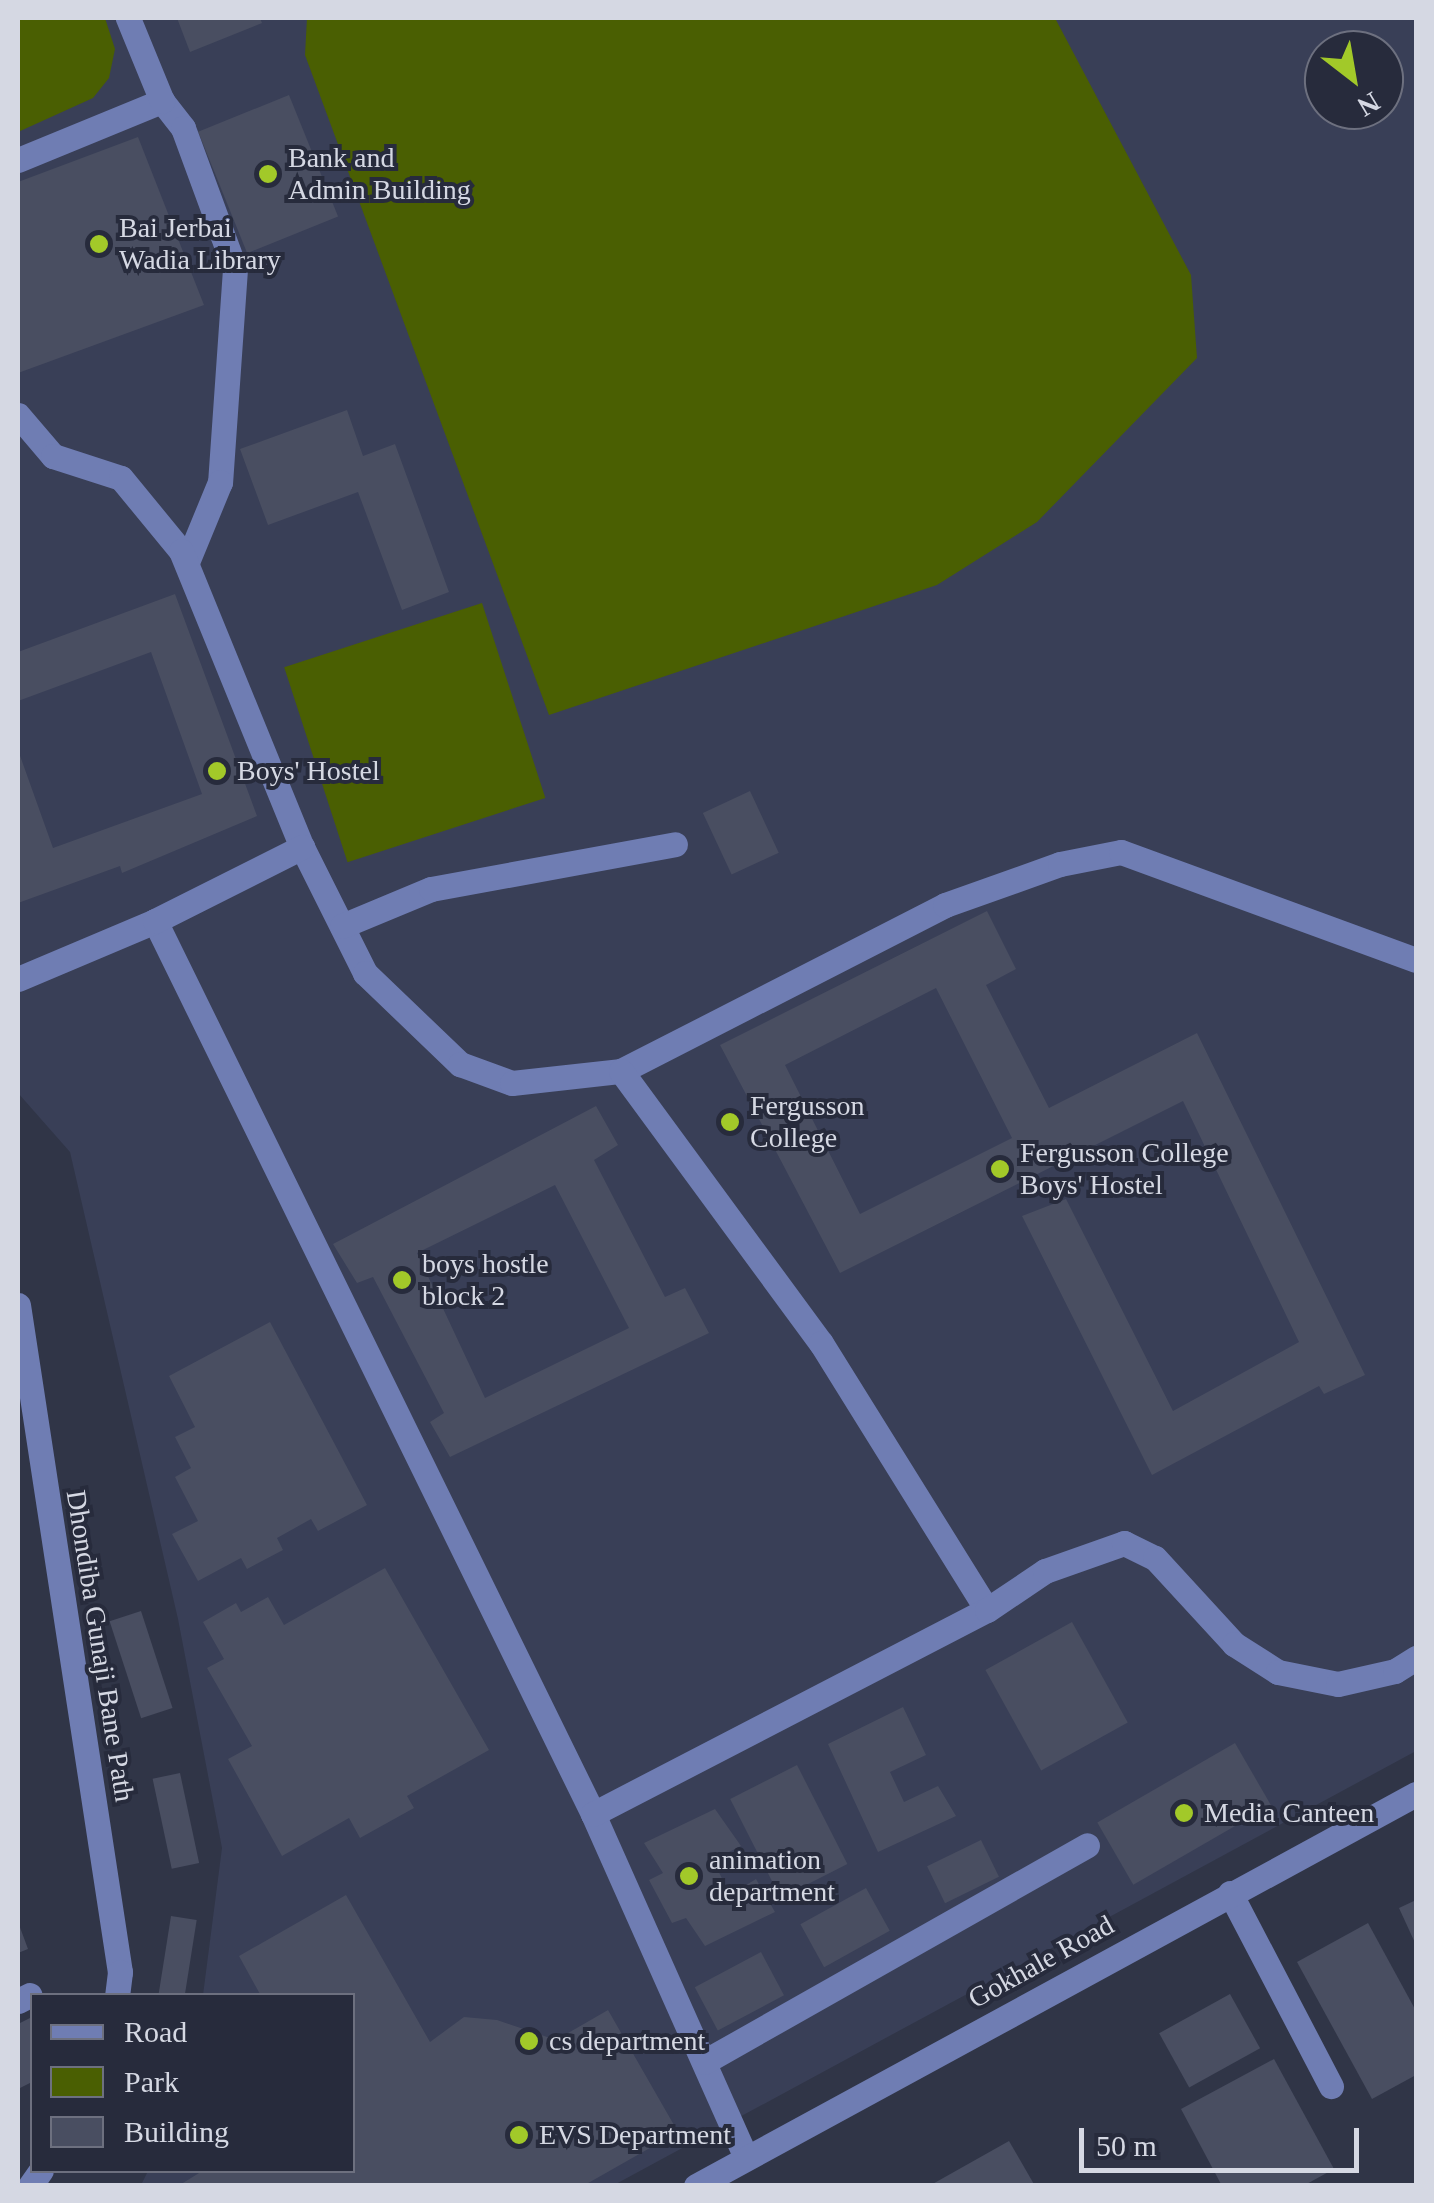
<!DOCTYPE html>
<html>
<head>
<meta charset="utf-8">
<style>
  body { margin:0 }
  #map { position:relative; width:1434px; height:2203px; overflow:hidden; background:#303547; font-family:Georgia,serif }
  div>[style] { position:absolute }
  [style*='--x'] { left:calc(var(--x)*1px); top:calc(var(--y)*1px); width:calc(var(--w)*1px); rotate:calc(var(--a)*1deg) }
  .built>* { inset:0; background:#393f57 }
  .green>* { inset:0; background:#4a5f02; transform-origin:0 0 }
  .building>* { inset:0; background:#494e61; transform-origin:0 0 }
  .minor>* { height:25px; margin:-12.5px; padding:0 12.5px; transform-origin:12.5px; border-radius:12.5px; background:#6f7db3 }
  .dots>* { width:28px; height:28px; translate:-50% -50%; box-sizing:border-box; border:5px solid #272b3c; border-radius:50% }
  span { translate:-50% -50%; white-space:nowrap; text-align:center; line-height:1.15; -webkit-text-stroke:8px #272b3c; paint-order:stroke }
  .poi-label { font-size:28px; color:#d5d8e3 }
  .left { translate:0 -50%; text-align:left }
  .street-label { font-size:28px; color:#d5d8e3 }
  .frame { position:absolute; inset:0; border:20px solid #d5d8e3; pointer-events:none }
  .legend { position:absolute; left:30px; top:1993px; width:325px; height:180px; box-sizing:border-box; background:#272b3c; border:2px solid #6d707f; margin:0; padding:12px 18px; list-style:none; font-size:30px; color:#d5d8e3 }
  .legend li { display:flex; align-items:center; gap:20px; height:50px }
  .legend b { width:50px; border:2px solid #6d707f }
  .north { position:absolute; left:1304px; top:30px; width:100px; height:100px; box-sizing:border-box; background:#272b3c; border:2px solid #6d707f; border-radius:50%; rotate:149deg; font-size:28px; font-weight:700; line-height:40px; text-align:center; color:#d5d8e3 }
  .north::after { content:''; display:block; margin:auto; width:35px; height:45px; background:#a2c929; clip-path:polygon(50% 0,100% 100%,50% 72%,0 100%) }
  .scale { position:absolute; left:1079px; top:2128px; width:280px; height:45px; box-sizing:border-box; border:5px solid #d5d8e3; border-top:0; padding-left:12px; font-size:30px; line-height:35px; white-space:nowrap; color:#d5d8e3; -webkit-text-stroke:8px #272b3c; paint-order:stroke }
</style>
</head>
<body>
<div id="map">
  <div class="built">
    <i style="clip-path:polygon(evenodd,18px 18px,1416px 18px,1416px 1751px,614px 2185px,141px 2185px,148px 2171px,352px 2170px,352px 1996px,203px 1995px,222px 1848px,178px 1619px,70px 1152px,18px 1093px,18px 18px,1324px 50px,1384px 50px,1384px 110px,1324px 110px,1324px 50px)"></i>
  </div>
  <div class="green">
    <i style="clip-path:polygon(18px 18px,105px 18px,115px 49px,109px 78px,93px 98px,18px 132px)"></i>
    <i style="clip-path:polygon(307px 18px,1055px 18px,1191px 275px,1197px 358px,1037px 522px,937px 585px,549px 715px,305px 55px)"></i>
    <i style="left:482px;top:603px;width:205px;height:208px;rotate:72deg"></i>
  </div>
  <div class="building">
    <i style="clip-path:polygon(177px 18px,260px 18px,262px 23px,190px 52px)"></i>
    <i style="left:289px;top:95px;width:131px;height:98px;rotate:68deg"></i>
    <i style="clip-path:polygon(138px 137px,204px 305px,18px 373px,18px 182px)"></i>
    <i style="clip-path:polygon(347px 410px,363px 456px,395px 444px,449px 592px,402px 610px,358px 492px,268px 525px,240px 449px)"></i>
    <i style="clip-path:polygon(175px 594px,257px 816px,122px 873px,120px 866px,18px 903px,18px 750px,53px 848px,202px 794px,151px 652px,18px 701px,18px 652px)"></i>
    <i style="left:750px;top:791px;width:68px;height:52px;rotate:65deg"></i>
    <i style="clip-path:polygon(evenodd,987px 911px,1016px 969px,986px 985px,1049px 1108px,1197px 1033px,1365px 1375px,1324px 1394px,1319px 1386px,1152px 1475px,1022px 1216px,1066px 1199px,1173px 1411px,1299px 1342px,1183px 1101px,840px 1273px,720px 1045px,987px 911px,936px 988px,1012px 1138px,860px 1214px,785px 1065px,936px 988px)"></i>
    <i style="clip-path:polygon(evenodd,596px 1106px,618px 1145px,594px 1160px,665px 1297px,685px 1288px,709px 1333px,450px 1457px,430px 1422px,444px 1413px,373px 1277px,357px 1283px,333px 1244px,596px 1106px,555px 1185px,629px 1328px,485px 1398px,417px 1253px,555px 1185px)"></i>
    <i style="clip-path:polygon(270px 1322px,367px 1505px,318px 1531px,311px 1519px,277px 1538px,283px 1550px,247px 1569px,241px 1558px,198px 1581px,172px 1534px,198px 1521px,175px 1477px,191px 1468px,175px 1437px,195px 1427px,169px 1376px)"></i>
    <i style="clip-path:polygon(385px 1568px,489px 1750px,407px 1796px,414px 1808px,360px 1838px,349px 1818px,282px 1856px,228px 1759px,252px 1746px,207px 1668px,224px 1659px,203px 1622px,236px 1603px,241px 1612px,268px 1597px,284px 1625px)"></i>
    <i style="left:141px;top:1611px;width:102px;height:33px;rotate:72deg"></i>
    <i style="left:1072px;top:1622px;width:115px;height:99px;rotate:61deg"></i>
    <i style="clip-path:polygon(903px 1707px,926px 1755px,890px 1772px,904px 1802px,938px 1786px,956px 1816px,878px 1852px,828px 1744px)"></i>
    <i style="left:1235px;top:1743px;width:72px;height:159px;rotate:60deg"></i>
    <i style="left:797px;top:1765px;width:111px;height:75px;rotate:63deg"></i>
    <i style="left:180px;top:1773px;width:92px;height:28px;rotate:78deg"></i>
    <i style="clip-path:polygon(715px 1809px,741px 1846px,713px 1860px,730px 1895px,756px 1879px,775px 1912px,705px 1946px,686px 1918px,672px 1923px,649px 1880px,663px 1873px,644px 1843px)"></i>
    <i style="left:981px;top:1840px;width:41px;height:60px;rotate:64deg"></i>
    <i style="left:866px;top:1888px;width:49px;height:75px;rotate:61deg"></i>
    <i style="clip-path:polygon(346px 1895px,430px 2042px,464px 2017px,497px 2020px,556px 2040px,608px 2010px,678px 2132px,583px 2186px,178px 2186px,204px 2170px,352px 2170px,352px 1996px,261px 1996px,239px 1956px)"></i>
    <i style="clip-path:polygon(1416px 1900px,1416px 1945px,1399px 1908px)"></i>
    <i style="left:171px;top:1916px;width:26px;height:81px;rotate:9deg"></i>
    <i style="clip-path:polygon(18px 1922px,28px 1949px,18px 1953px)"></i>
    <i style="clip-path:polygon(1368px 1923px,1416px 2011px,1416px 2075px,1372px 2099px,1297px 1962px)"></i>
    <i style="left:761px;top:1952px;width:49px;height:75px;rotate:62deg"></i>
    <i style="left:1230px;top:1994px;width:62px;height:81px;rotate:61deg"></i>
    <i style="clip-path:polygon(32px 2017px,32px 2082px,18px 2089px,18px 2024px)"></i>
    <i style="clip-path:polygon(1274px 2059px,1334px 2169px,1303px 2186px,1222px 2186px,1181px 2109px)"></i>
    <i style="clip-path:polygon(1009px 2141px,1035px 2186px,929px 2186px)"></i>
  </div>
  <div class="minor">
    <i style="--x:162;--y:101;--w:34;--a:52"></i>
    <i style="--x:183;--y:128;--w:150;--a:69.8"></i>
    <i style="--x:235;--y:269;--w:214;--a:94"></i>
    <i style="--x:220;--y:482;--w:87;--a:112.4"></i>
    <i style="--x:18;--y:160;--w:156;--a:-22.3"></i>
    <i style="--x:162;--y:101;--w:90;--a:-112.3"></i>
    <i style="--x:18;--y:415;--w:54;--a:49.5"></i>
    <i style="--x:53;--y:456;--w:71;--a:17.9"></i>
    <i style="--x:121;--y:478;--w:94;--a:50.6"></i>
    <i style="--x:181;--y:551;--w:320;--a:67.8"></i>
    <i style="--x:302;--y:847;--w:141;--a:63.4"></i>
    <i style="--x:365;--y:973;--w:132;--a:43.8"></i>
    <i style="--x:460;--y:1064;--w:55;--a:20.1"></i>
    <i style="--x:512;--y:1083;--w:110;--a:-6.3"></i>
    <i style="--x:621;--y:1071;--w:364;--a:-27.1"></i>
    <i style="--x:945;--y:905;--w:122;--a:-19.6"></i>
    <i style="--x:1060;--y:864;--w:62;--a:-11.1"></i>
    <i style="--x:1121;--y:852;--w:314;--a:20.1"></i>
    <i style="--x:155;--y:921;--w:995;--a:63.87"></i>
    <i style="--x:593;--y:1814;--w:376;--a:66"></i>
    <i style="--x:342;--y:926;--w:96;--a:-22.6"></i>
    <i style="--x:431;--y:889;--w:248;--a:-10.4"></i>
    <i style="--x:18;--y:979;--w:149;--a:-22.9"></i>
    <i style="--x:155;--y:921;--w:165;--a:-26.7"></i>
    <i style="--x:621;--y:1071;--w:338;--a:53.7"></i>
    <i style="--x:821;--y:1343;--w:314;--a:58.1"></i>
    <i style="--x:18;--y:1305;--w:675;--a:81.31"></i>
    <i style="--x:120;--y:1972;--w:24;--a:97"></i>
    <i style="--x:593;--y:1814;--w:444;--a:-27.4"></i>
    <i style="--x:987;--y:1610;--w:70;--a:-33.9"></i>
    <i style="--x:1045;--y:1571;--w:84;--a:-19.5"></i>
    <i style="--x:1124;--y:1543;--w:34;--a:26"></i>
    <i style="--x:1155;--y:1558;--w:117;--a:47.4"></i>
    <i style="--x:1234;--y:1644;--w:52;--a:32.5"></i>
    <i style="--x:1278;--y:1672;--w:61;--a:11.3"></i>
    <i style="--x:1338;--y:1684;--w:58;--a:-12.8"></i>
    <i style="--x:1395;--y:1671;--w:25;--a:-32"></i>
    <i style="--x:1230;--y:1893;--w:218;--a:62.4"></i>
    <i style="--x:18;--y:2001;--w:13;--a:-27"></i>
    <i style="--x:704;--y:2062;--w:440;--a:-29.5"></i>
    <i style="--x:30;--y:2186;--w:19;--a:-55"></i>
    <i style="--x:696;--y:2186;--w:820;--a:-28.57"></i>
  </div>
  <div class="dots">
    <i style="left:268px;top:174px;background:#a2c929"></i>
    <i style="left:99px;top:244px;background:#a2c929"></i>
    <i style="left:217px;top:771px;background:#a2c929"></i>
    <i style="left:730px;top:1122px;background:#a2c929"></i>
    <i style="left:1000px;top:1169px;background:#a2c929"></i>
    <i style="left:402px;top:1280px;background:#a2c929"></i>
    <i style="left:1184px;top:1813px;background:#a2c929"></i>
    <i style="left:689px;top:1876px;background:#a2c929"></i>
    <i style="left:529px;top:2041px;background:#a2c929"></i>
    <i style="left:519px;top:2135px;background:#a2c929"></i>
  </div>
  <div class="poi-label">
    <span class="left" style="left:288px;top:174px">Bank and<br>Admin Building</span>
    <span class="left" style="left:119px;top:244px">Bai Jerbai<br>Wadia Library</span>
    <span class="left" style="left:237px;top:771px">Boys' Hostel</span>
    <span class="left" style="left:750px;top:1122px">Fergusson<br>College</span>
    <span class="left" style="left:1020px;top:1169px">Fergusson College<br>Boys' Hostel</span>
    <span class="left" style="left:422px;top:1280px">boys hostle<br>block 2</span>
    <span class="left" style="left:1204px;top:1813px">Media Canteen</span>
    <span class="left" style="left:709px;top:1876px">animation<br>department</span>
    <span class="left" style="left:549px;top:2041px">cs department</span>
    <span class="left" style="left:539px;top:2135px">EVS Department</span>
  </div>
  <div class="street-label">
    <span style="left:100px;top:1646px;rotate:81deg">Dhondiba Gunaji Bane Path</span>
    <span style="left:1041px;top:1962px;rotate:-29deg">Gokhale Road</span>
  </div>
  <div class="frame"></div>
  <ul class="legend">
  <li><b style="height:12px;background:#6f7db3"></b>Road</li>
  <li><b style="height:28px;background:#4a5f02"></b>Park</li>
  <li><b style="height:28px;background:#494e61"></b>Building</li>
  </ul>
  <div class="north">N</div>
  <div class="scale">50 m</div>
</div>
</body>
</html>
